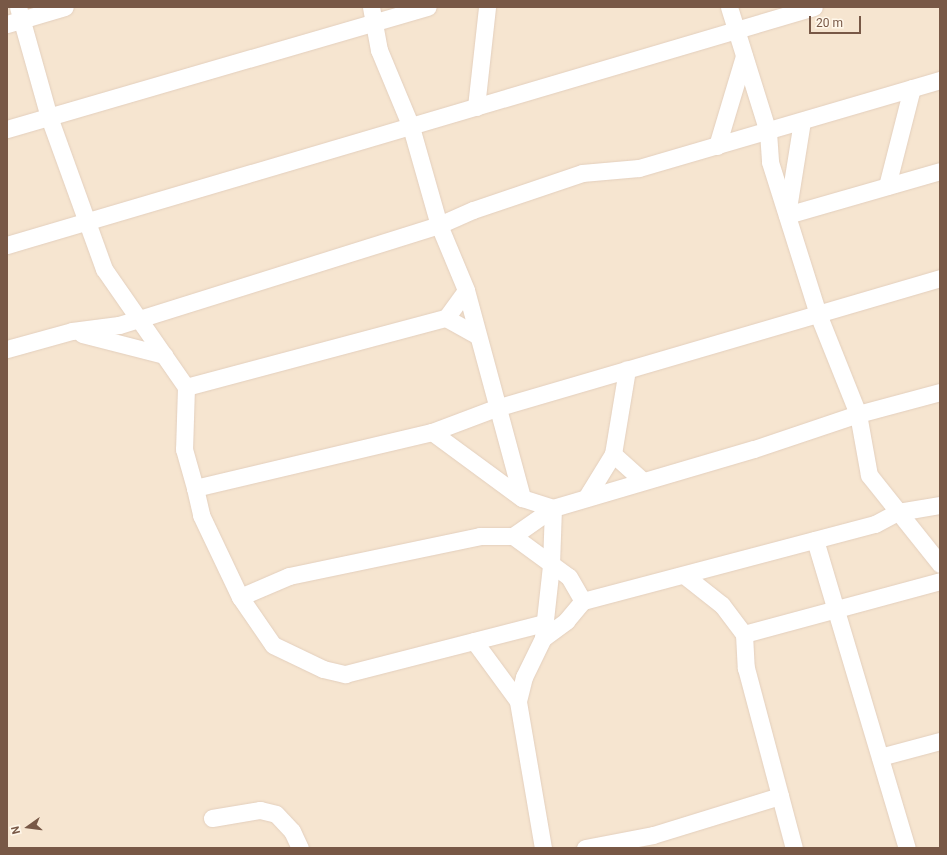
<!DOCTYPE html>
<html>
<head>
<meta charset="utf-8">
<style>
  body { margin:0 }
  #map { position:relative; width:947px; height:855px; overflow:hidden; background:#fef3e2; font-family:Roboto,sans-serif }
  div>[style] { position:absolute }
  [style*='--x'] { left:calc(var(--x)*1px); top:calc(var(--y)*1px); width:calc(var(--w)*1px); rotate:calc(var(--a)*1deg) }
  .residential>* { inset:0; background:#f6e5d0; transform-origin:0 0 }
  .roads { filter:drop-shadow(0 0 1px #e3cfbd) drop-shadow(0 0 1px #e3cfbd) }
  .street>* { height:17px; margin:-8.5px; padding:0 8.5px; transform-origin:8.5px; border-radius:8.5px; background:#fff }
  span { translate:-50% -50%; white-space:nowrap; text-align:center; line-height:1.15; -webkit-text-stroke:3px #fff7ea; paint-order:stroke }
  .frame { position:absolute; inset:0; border:8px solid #785846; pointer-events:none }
  .north { position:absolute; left:8px; top:807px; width:40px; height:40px; -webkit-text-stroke:3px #fff7ea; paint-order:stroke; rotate:256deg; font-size:11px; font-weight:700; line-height:16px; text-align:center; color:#785846 }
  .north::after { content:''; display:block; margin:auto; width:14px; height:18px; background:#785846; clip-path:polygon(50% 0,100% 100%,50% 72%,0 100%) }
  .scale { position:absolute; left:809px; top:16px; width:52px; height:18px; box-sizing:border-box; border:2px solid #785846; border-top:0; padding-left:5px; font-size:12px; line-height:14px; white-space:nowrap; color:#785846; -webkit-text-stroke:3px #fff7ea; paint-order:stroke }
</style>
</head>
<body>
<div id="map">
  <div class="residential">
    <i style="left:7px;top:7px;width:933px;height:841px"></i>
  </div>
  <div class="roads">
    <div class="street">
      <i style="--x:18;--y:7;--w:114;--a:74.3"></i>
      <i style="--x:49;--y:117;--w:162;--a:70.1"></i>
      <i style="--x:104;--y:269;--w:144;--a:55.2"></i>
      <i style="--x:186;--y:387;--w:62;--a:91.8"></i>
      <i style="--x:184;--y:449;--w:41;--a:74.2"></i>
      <i style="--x:195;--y:488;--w:244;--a:-13.3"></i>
      <i style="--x:432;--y:432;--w:68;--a:-20.6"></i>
      <i style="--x:496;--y:408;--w:463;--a:-16.3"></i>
      <i style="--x:371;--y:7;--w:44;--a:79.5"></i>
      <i style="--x:379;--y:50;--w:83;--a:67.4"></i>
      <i style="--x:411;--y:127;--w:102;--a:74.1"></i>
      <i style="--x:439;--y:225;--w:70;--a:67.4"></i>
      <i style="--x:466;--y:290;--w:215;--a:74.9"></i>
      <i style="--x:729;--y:7;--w:131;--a:72.7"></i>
      <i style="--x:768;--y:132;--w:30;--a:86"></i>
      <i style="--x:770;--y:162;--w:159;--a:72.5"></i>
      <i style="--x:818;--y:314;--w:108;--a:68.2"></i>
      <i style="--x:858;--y:414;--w:62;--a:79.8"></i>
      <i style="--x:869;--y:475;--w:114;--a:51.4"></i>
      <i style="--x:7;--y:24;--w:60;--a:-16.3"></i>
      <i style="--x:476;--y:107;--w:101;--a:-83.7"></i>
      <i style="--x:802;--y:121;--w:95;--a:99.1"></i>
      <i style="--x:787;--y:215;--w:159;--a:-16"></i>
      <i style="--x:7;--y:129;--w:438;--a:-16.2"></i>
      <i style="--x:717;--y:146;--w:94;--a:-73.3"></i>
      <i style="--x:887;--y:186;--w:101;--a:-75.7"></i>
      <i style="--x:7;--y:245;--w:841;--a:-16.43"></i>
      <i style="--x:446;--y:318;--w:34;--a:-54"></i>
      <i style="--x:82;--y:334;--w:85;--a:14.4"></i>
      <i style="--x:7;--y:349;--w:67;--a:-15.5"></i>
      <i style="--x:72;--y:331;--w:47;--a:-7.3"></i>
      <i style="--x:119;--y:325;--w:21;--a:-17"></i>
      <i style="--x:139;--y:319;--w:314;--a:-17.4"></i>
      <i style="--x:439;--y:225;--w:37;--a:-24"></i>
      <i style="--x:473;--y:210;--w:115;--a:-18.7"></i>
      <i style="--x:582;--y:173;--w:57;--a:-5"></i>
      <i style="--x:639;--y:168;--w:314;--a:-16.3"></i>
      <i style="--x:186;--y:387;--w:269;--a:-14.9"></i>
      <i style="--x:446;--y:318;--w:35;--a:29"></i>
      <i style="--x:432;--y:432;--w:112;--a:36.3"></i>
      <i style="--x:522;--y:498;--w:33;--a:18"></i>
      <i style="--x:553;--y:508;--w:209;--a:-16.4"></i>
      <i style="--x:754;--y:449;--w:110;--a:-18.6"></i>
      <i style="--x:858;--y:414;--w:85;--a:-15"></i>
      <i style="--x:613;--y:454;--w:40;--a:42"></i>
      <i style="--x:195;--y:488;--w:28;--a:77"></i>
      <i style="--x:201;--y:515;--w:91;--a:64.6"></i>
      <i style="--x:240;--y:597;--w:58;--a:55.5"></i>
      <i style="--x:273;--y:645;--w:55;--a:25.6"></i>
      <i style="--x:323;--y:669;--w:23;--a:13"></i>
      <i style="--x:345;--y:674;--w:205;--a:-14.4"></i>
      <i style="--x:586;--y:498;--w:52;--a:-58.5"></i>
      <i style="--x:613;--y:454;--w:86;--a:-80.6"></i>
      <i style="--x:513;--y:536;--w:49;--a:-35"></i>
      <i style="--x:815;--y:540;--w:321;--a:73.4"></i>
      <i style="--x:684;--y:575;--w:48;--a:38.3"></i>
      <i style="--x:722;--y:605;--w:36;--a:53"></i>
      <i style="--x:744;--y:634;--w:203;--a:-15.1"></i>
      <i style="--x:240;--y:597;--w:53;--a:-23.2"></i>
      <i style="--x:289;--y:576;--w:195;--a:-11.8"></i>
      <i style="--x:480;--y:536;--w:33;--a:0"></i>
      <i style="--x:513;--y:536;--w:69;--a:36.2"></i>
      <i style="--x:569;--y:577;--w:28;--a:60"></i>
      <i style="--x:744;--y:634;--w:34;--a:87"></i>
      <i style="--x:746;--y:668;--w:186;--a:75.1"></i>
      <i style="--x:543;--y:638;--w:29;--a:-36"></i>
      <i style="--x:566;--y:621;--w:26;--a:-50"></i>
      <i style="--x:583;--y:601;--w:302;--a:-14.8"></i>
      <i style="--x:875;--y:524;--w:26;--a:-28"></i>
      <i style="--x:898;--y:512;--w:43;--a:-9.5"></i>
      <i style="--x:474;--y:641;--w:74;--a:53.7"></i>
      <i style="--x:880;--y:757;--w:62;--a:-14.9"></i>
      <i style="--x:212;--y:818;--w:49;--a:-9.5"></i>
      <i style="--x:260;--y:810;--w:16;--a:14"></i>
      <i style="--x:276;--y:814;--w:23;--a:47"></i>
      <i style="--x:292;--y:831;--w:19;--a:65"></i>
      <i style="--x:543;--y:848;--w:149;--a:-99.7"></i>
      <i style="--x:518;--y:701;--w:25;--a:-76"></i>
      <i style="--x:524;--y:677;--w:43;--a:-64"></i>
      <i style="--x:543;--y:638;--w:73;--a:-83.7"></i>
      <i style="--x:551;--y:565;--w:57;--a:-88"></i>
      <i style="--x:585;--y:848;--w:69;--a:-10.8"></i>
      <i style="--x:653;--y:835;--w:133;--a:-17.1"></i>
    </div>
  </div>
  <div class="frame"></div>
  <div class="north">N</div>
  <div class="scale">20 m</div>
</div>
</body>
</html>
